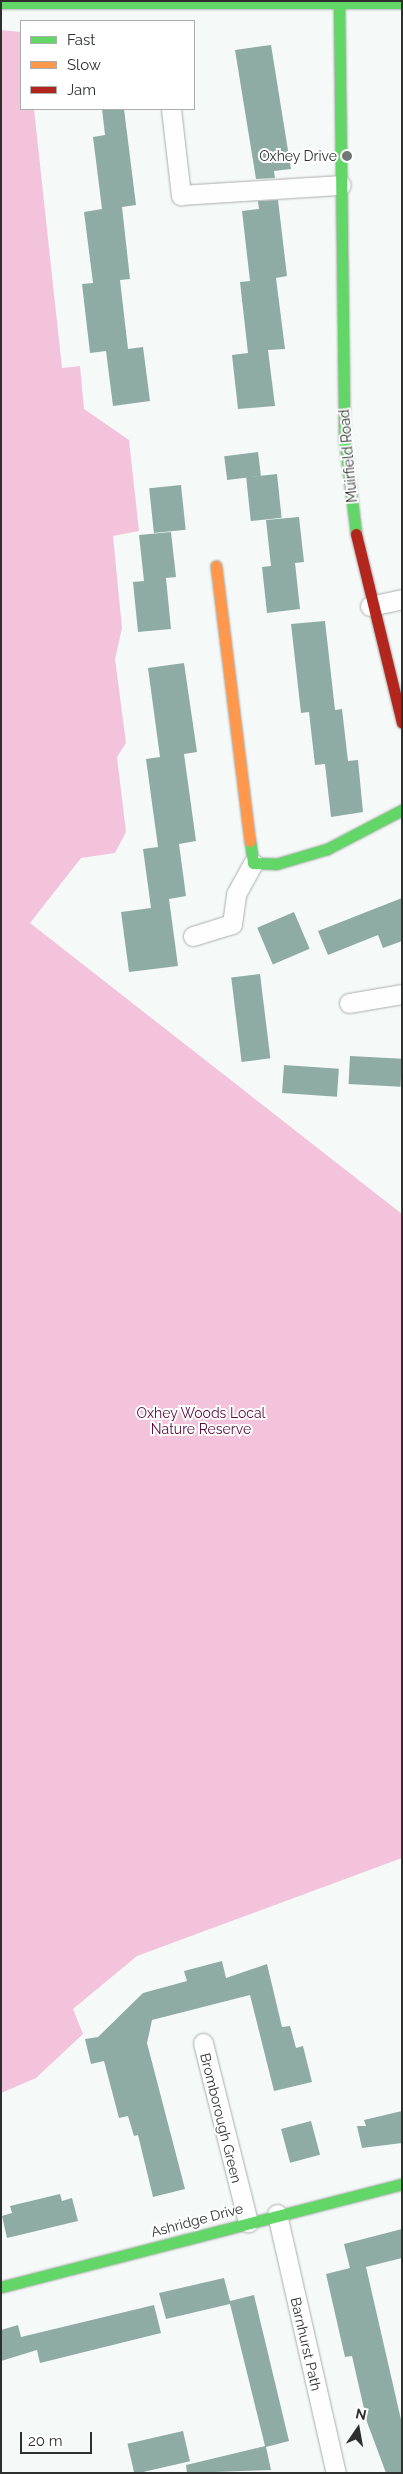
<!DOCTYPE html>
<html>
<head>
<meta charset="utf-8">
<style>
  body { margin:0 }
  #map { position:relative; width:403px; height:2474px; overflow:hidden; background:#f5faf8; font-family:Raleway,sans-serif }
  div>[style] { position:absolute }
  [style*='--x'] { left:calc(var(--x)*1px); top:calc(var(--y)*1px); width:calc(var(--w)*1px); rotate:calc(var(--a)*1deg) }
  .forest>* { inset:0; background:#f2c3db }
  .building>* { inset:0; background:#8eaca4; transform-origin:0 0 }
  .roads { filter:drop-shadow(0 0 1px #aaaead) drop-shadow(0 0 1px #aaaead) }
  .street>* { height:19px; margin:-9.5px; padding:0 9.5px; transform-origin:9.5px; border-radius:9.5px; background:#fefefe }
  .fast>* { height:11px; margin:-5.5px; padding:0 5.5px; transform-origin:5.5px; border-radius:5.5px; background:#63d668 }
  .slow>* { height:11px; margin:-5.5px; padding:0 5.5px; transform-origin:5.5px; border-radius:5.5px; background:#ff974d }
  .jam>* { height:11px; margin:-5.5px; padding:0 5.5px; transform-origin:5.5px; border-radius:5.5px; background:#b3261e }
  .dots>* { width:14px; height:14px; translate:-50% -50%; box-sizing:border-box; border:2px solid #fff; border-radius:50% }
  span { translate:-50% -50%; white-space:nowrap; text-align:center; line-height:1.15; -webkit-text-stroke:4px #fff; paint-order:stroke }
  .poi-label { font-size:14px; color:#2d302f }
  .right { translate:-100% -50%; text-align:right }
  .street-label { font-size:14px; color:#2d302f }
  .park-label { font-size:14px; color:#590a3b }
  .frame { position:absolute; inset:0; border:2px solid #2d302f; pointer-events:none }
  .legend { position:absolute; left:20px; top:20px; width:175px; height:90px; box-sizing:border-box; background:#fff; border:1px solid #abacac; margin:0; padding:6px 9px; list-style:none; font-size:15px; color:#2d302f }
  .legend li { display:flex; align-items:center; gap:10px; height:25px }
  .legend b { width:25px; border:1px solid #abacac }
  .north { position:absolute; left:333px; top:2404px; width:50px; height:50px; -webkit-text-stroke:4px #fff; paint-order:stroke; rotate:12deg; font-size:14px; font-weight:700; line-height:20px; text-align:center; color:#2d302f }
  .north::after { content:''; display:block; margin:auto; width:18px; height:22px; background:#2d302f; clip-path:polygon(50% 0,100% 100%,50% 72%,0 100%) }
  .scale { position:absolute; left:20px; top:2432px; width:72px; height:22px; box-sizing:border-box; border:2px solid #2d302f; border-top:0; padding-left:6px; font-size:15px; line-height:18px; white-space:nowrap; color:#2d302f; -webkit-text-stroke:4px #fff; paint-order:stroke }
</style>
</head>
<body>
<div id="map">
  <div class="forest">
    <i style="clip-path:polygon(1px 30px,21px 32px,21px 109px,34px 109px,62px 368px,80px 366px,84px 409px,129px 440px,139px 531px,113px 536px,122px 628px,115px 659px,126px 743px,117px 757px,126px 832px,115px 853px,81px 858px,30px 923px,402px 1214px,402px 1858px,137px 1956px,73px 2009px,83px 2034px,36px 2078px,1px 2093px)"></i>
  </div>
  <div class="building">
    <i style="clip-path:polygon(271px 45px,291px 169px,274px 171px,275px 178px,256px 179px,235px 50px)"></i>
    <i style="clip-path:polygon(102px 109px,124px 109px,136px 205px,122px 207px,130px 279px,120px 280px,128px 349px,143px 347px,150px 401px,113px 406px,106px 351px,90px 353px,82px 284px,93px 283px,84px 212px,102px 209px,93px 137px,105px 135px)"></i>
    <i style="clip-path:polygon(278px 200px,287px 276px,276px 278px,285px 349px,268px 350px,275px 406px,238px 409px,232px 355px,248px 353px,240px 282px,250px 281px,242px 211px,259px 209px,258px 201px)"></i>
    <i style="left:258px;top:452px;width:24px;height:34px;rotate:83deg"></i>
    <i style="left:277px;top:474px;width:44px;height:31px;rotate:84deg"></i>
    <i style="left:181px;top:485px;width:45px;height:32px;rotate:84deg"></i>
    <i style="clip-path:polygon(299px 517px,304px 562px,295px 563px,300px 609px,267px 613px,262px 567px,271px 566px,266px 520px)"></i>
    <i style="clip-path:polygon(171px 532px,176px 577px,166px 578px,171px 629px,138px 632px,133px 582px,144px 581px,139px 535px)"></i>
    <i style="clip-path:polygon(325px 621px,335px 710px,342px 709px,348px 761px,358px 760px,363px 812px,331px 817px,325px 764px,315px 765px,309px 712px,301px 713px,291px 624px)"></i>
    <i style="clip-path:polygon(184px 663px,197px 752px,184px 754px,196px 841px,179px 844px,186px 896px,169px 899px,178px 966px,129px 972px,121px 912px,151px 908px,143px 849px,158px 847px,146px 759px,160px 757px,148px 668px)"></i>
    <i style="clip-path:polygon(402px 898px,402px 941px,383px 948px,378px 935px,328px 955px,318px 931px)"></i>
    <i style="left:294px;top:912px;width:40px;height:40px;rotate:67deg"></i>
    <i style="left:260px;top:974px;width:85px;height:29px;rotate:83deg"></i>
    <i style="left:350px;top:1056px;width:52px;height:28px;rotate:3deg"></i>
    <i style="left:284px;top:1065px;width:55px;height:28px;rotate:4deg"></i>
    <i style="clip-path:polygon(222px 1961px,226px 1978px,267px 1964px,282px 2027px,290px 2026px,296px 2048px,303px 2046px,312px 2082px,274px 2091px,250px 1995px,152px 2020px,147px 2043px,185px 2189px,153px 2197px,138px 2135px,134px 2136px,128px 2116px,119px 2118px,104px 2061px,91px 2064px,85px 2039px,98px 2037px,143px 1993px,187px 1981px,184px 1971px)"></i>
    <i style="clip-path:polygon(402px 2111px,402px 2143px,362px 2148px,357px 2126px,366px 2126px,364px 2120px)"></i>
    <i style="left:311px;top:2121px;width:35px;height:31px;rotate:75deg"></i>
    <i style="clip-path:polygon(60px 2194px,62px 2201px,72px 2198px,78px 2221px,7px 2238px,2px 2216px,12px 2213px,10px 2206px)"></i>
    <i style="clip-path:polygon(402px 2229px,402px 2258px,366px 2267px,402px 2424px,402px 2473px,386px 2473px,367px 2422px,352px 2356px,345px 2357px,326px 2274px,350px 2268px,344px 2244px)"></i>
    <i style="clip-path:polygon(224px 2278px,230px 2301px,254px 2295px,289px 2441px,266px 2447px,271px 2470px,187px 2473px,186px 2465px,265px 2446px,230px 2304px,166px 2319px,159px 2293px)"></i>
    <i style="clip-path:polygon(154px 2305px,161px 2333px,40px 2363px,37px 2350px,1px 2361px,1px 2330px,18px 2325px,21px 2337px)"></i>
    <i style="left:183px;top:2431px;width:31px;height:57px;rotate:77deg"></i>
  </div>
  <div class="roads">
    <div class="street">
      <i style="--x:171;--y:109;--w:87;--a:83.4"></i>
      <i style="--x:181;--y:195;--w:160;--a:-3.6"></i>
      <i style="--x:370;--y:606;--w:33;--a:-12"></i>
      <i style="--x:193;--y:936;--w:41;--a:-17.1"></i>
      <i style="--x:232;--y:924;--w:30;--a:-82"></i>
      <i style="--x:236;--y:894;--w:35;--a:-61"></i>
      <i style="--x:349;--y:1003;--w:54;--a:-9.6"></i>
      <i style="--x:203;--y:2043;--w:185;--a:75.9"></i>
      <i style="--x:277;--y:2214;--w:266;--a:77.2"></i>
    </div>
    <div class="fast">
      <i style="--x:1;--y:3;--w:401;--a:0"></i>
      <i style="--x:339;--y:3;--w:434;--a:89.3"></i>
      <i style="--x:344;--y:437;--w:98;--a:82.9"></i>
      <i style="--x:250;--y:841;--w:22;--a:82"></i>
      <i style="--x:253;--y:863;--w:23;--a:2"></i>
      <i style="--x:276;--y:864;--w:53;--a:-16.4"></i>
      <i style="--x:327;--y:849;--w:85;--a:-27.5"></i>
      <i style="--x:1;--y:2287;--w:414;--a:-14.4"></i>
    </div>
    <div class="slow">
      <i style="--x:216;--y:566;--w:277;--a:83"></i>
    </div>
    <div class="jam">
      <i style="--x:356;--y:534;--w:194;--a:76.3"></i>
    </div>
  </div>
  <div class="dots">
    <i style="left:347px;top:156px;background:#737775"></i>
  </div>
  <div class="poi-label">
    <span class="right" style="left:337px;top:156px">Oxhey Drive</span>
  </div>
  <div class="street-label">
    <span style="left:348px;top:456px;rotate:-95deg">Muirfield Road</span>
    <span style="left:221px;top:2118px;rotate:76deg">Bromborough Green</span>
    <span style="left:197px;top:2220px;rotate:-15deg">Ashridge Drive</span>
    <span style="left:306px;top:2344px;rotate:77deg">Barnhurst Path</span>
  </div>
  <div class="park-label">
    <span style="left:201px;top:1421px">Oxhey Woods Local<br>Nature Reserve</span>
  </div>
  <div class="frame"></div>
  <ul class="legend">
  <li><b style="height:6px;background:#63d668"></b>Fast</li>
  <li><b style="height:6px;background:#ff974d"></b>Slow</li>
  <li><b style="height:6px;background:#b3261e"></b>Jam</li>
  </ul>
  <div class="north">N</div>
  <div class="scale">20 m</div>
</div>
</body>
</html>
